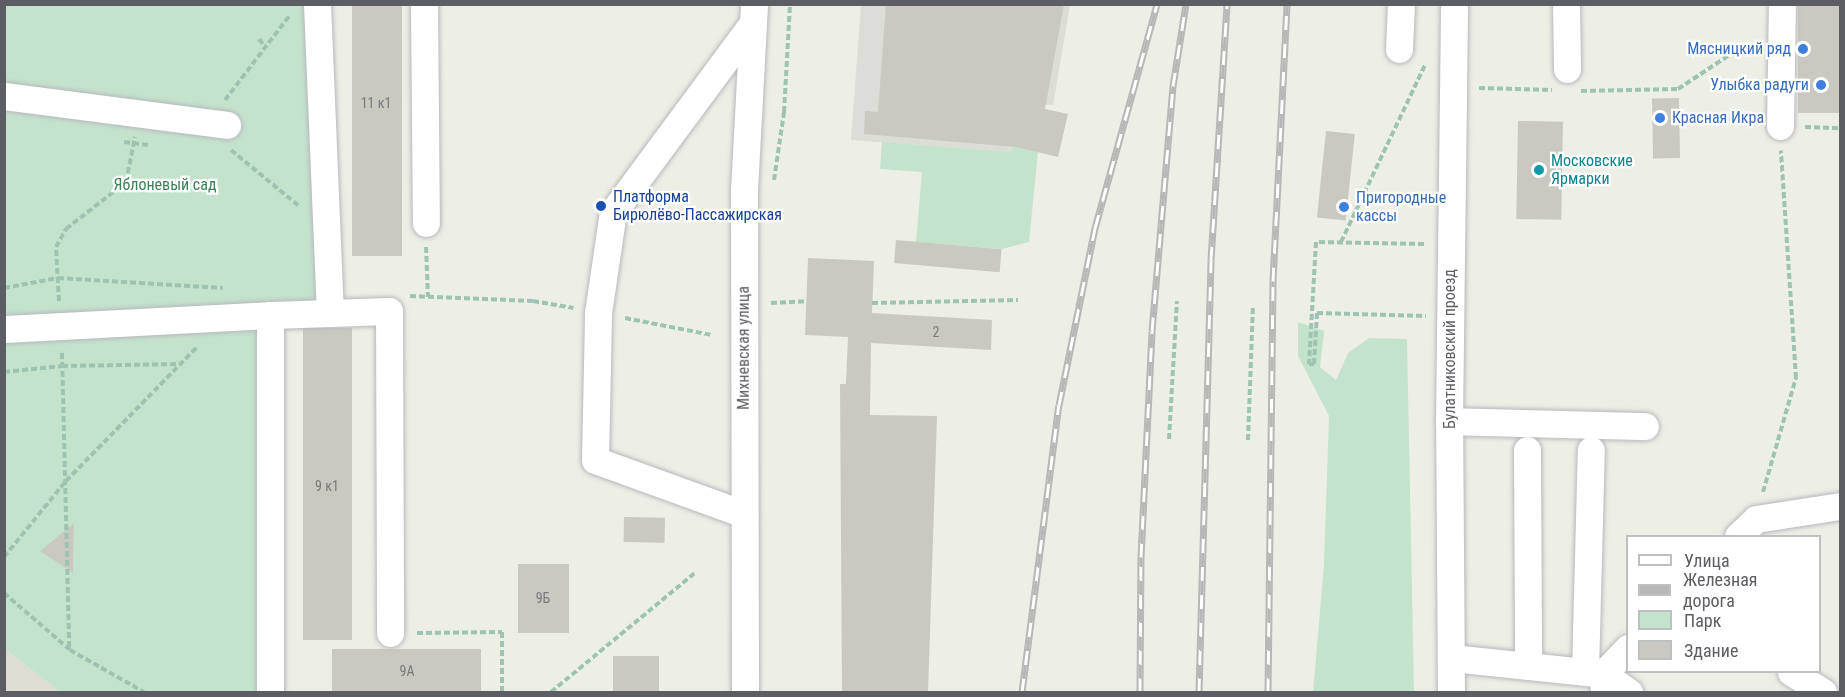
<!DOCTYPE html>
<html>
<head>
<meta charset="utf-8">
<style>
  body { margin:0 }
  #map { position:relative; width:1845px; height:697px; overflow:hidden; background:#edeee5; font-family:"Roboto Condensed",sans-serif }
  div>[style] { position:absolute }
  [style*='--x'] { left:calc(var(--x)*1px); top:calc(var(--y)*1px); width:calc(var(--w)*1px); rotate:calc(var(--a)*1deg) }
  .industrial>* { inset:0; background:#ddddd7 }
  .education>* { inset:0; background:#ddddd3 }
  .green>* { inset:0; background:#c4e3cd }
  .building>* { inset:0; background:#c9c9c1; transform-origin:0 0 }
  .path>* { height:4px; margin-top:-2px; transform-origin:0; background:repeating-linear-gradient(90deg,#9ec3b3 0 6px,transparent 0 9px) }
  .roads { filter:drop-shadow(0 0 2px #b7b8be) drop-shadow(0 0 2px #b7b8be) }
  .minor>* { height:27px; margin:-13.5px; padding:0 13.5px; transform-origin:13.5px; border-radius:13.5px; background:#fff }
  .rail>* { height:7px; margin-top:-3.5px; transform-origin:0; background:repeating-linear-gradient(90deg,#fff 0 14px,#b7b7b8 0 28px); box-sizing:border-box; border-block:2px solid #b7b7b8 }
  .dots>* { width:16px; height:16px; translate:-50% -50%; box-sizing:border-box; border:3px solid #fff; border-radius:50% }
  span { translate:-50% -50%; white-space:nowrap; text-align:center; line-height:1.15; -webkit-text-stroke:4.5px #fff; paint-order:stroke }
  .number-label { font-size:14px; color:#78797b }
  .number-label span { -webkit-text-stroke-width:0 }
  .shop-label { font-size:16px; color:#366cbe }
  .right { translate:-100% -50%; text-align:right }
  .left { translate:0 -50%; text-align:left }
  .culture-label { font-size:16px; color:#0d838f }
  .park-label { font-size:16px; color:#3d8255 }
  .transit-label { font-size:16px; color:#164399 }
  .street-label { font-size:16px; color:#5d5e64 }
  .frame { position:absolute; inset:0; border:6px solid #5d5e64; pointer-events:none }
  .legend { position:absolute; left:1626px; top:535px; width:195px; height:138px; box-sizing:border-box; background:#fff; border:2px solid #bebfc1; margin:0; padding:8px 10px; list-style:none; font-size:18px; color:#5d5e64 }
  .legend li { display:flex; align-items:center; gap:12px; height:30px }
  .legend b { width:30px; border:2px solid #bebfc1 }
</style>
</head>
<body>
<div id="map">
  <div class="industrial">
    <i style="clip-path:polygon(861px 5px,1070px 5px,1053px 105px,1025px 104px,1011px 152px,851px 140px)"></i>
  </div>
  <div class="education">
    <i style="clip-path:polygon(5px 649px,60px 692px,5px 692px)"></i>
  </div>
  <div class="green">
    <i style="clip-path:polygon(4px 5px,318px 5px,330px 313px,270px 315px,273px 692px,60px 692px,5px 649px)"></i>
    <i style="clip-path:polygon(1015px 139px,1038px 152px,1029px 242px,1002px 249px,916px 242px,922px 172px,880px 169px,882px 142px,1011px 152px)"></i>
    <i style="clip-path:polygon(1298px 322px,1324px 331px,1320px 367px,1336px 380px,1348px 353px,1369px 338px,1407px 339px,1414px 692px,1313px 692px,1324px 565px,1329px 416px,1298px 356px)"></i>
  </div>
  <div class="building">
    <i style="left:352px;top:4px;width:50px;height:252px"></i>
    <i style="clip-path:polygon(886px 4px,1064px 4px,1045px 109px,1068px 114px,1058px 157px,1016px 147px,864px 134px,865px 111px,878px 112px)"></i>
    <i style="left:1798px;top:4px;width:42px;height:109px"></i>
    <i style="left:1679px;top:98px;width:60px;height:27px;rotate:89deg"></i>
    <i style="left:1518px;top:121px;width:45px;height:98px;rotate:1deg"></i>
    <i style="left:1326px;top:131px;width:29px;height:87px;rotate:6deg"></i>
    <i style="left:896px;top:240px;width:106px;height:23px;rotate:5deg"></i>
    <i style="clip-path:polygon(808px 258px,874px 261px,872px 313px,992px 320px,991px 350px,871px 343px,870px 415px,937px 416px,928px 693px,842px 693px,840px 384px,846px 384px,848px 337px,805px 335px)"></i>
    <i style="left:352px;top:328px;width:312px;height:49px;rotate:90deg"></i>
    <i style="left:624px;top:517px;width:41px;height:25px;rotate:1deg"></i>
    <i style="clip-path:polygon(74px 523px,73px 573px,40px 551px)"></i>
    <i style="left:518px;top:564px;width:51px;height:69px"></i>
    <i style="left:481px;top:649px;width:44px;height:149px;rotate:90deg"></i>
    <i style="left:613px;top:656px;width:46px;height:37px"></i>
  </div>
  <div class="path">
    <i style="--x:259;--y:39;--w:11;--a:52"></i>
    <i style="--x:1479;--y:88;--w:73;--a:1.6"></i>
    <i style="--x:1581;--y:91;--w:97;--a:-1.2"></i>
    <i style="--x:1678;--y:89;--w:67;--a:-33.5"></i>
    <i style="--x:1734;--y:52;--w:23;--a:-2"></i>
    <i style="--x:225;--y:100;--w:107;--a:-52.6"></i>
    <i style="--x:1805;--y:127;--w:35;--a:2"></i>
    <i style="--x:124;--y:142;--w:24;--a:7"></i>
    <i style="--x:231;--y:150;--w:88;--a:39.5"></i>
    <i style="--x:774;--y:180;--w:69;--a:-81.6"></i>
    <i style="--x:784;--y:112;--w:108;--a:-86.8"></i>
    <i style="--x:1341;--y:242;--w:196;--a:-64.6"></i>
    <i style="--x:1424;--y:244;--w:108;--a:-178.9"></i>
    <i style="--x:1316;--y:242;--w:122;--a:93.3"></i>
    <i style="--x:1309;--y:364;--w:5;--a:0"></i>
    <i style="--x:1314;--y:364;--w:51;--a:-86.6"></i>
    <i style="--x:1317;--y:313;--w:109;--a:1.6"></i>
    <i style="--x:426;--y:247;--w:50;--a:87.7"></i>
    <i style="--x:4;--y:288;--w:55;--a:-10.5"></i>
    <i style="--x:58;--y:278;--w:165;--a:3.5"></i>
    <i style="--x:410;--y:296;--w:123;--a:2.3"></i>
    <i style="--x:533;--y:301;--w:41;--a:9.9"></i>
    <i style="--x:59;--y:301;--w:54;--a:-93.2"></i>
    <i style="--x:56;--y:247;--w:21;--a:-61"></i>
    <i style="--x:66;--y:229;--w:76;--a:-38.1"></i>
    <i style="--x:126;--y:182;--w:46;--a:-78.7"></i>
    <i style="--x:771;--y:303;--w:35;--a:-3"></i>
    <i style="--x:872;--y:303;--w:146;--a:-1.2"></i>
    <i style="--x:625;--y:318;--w:89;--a:11.1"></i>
    <i style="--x:62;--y:353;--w:296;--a:88.6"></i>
    <i style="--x:4;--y:372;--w:58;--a:-5.9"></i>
    <i style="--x:62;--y:366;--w:118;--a:-1"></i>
    <i style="--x:1169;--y:439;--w:138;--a:-86.7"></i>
    <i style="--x:1248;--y:440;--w:135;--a:-87.9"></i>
    <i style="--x:1763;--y:492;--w:119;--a:-73.9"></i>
    <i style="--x:1796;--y:378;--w:228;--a:-93.8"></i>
    <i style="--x:4;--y:557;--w:98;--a:-50.8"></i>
    <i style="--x:66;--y:481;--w:189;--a:-45.6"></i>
    <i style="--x:4;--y:593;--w:87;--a:40.8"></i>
    <i style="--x:70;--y:650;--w:85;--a:29.6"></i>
    <i style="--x:417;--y:633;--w:85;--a:-0.7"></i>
    <i style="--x:502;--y:632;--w:60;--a:90"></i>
    <i style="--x:551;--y:692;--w:187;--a:-39.6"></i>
  </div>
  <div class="roads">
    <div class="minor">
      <i style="--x:317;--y:4;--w:309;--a:87.6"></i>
      <i style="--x:424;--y:4;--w:219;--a:89.5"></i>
      <i style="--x:1566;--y:4;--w:65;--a:89.1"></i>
      <i style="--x:1399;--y:49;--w:45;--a:-87.5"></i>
      <i style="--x:4;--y:96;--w:225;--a:7.4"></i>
      <i style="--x:1780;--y:126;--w:122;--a:-89.1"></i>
      <i style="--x:4;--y:329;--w:266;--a:-3"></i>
      <i style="--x:1449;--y:421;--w:196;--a:1.5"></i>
      <i style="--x:1527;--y:450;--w:216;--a:89.7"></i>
      <i style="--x:744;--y:514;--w:158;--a:-160.1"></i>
      <i style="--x:595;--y:460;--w:147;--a:-88.8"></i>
      <i style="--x:598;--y:313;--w:102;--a:-81.6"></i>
      <i style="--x:613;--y:212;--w:234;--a:-53.5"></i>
      <i style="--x:1738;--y:536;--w:25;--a:-43"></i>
      <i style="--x:1756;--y:519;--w:85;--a:-8.8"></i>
      <i style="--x:1628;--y:648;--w:36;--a:134"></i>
      <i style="--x:1603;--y:674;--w:32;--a:35"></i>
      <i style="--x:1452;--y:658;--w:152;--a:6"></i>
      <i style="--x:1603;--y:674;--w:18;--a:87"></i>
      <i style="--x:1585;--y:672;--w:222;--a:-88.5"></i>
      <i style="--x:1791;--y:672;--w:38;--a:32"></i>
      <i style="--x:270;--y:692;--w:377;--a:-90"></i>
      <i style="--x:270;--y:315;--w:119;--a:-1.9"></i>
      <i style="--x:389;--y:311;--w:322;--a:89.8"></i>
      <i style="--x:745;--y:692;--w:502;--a:-90.11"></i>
      <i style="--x:744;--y:190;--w:186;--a:-86.9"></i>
      <i style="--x:1451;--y:692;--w:271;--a:-90.4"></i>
      <i style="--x:1449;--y:421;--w:417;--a:-89.3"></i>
    </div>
  </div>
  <div class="rail">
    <i style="--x:1022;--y:692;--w:289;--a:-82.7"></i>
    <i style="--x:1059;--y:405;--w:181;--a:-78.5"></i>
    <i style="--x:1095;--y:228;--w:232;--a:-74.5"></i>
    <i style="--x:1140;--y:692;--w:135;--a:-89.6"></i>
    <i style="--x:1141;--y:557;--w:226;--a:-87.2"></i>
    <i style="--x:1152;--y:331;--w:246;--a:-85.1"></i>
    <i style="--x:1173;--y:86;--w:83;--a:-81"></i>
    <i style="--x:1199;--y:692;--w:432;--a:-88.4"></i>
    <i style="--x:1211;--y:260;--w:256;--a:-86.4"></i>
    <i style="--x:1268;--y:692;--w:411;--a:-89.3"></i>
    <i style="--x:1273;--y:281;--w:277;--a:-87.1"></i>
  </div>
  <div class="dots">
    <i style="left:1803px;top:49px;background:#3f7fe0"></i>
    <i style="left:1821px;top:85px;background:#3f7fe0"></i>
    <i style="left:1660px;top:118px;background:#3f7fe0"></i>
    <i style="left:1539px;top:170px;background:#0f9aa8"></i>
    <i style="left:601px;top:206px;background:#1a4fb4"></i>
    <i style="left:1344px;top:207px;background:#3f7fe0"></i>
  </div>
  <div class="number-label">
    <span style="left:376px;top:103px">11 к1</span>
    <span style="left:936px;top:332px">2</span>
    <span style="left:327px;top:486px">9 к1</span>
    <span style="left:543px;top:598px">9Б</span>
    <span style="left:407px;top:671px">9А</span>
  </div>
  <div class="shop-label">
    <span class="right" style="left:1791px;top:49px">Мясницкий ряд</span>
    <span class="right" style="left:1809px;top:85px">Улыбка радуги</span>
    <span class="left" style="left:1672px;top:118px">Красная Икра</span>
    <span class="left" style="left:1356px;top:207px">Пригородные<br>кассы</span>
  </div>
  <div class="culture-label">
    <span class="left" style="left:1551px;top:170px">Московские<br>Ярмарки</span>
  </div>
  <div class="park-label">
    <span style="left:165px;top:185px">Яблоневый сад</span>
  </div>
  <div class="transit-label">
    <span class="left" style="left:613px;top:206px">Платформа<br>Бирюлёво-Пассажирская</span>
  </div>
  <div class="street-label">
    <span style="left:744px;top:348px;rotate:-90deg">Михневская улица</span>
    <span style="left:1450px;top:349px;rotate:-90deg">Булатниковский проезд</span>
  </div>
  <div class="frame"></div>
  <ul class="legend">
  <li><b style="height:8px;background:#fff"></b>Улица</li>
  <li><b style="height:8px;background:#b7b7b8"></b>Железная дорога</li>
  <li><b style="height:16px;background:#c4e3cd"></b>Парк</li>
  <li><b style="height:16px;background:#c9c9c1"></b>Здание</li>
  </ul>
</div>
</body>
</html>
